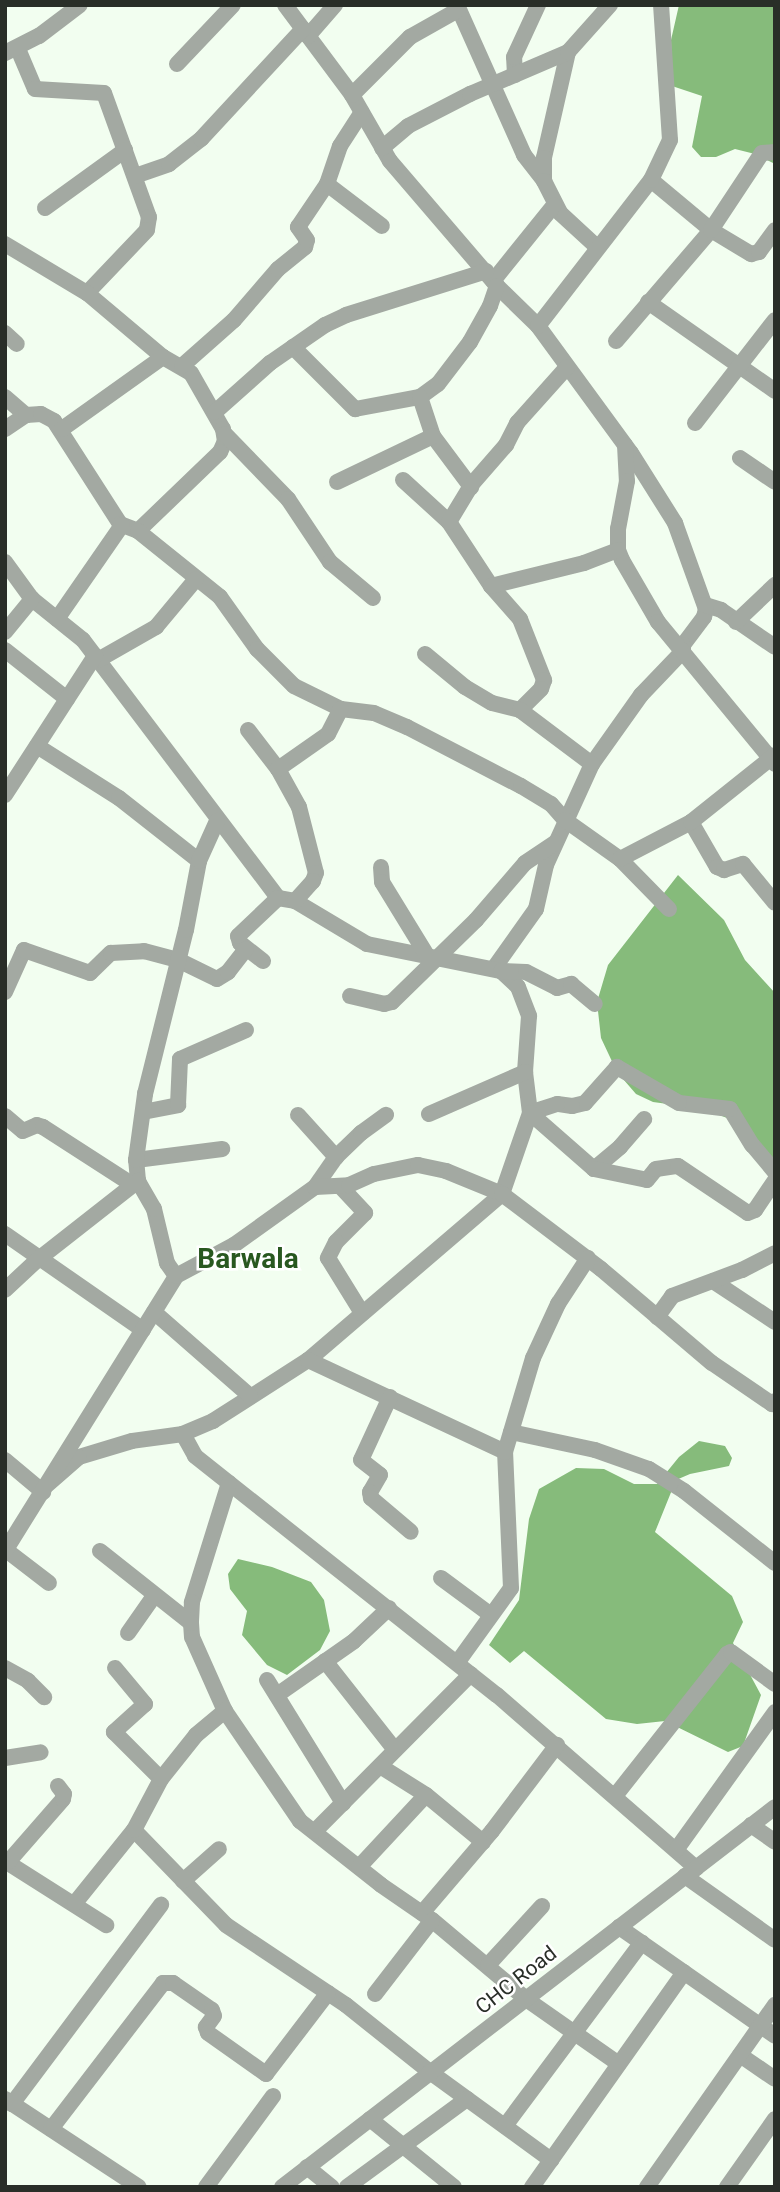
<!DOCTYPE html>
<html>
<head>
<meta charset="utf-8">
<style>
  body { margin:0 }
  #map { position:relative; width:780px; height:2192px; overflow:hidden; background:#f2fef0; font-family:Roboto,sans-serif }
  div>[style] { position:absolute }
  [style*='--x'] { left:calc(var(--x)*1px); top:calc(var(--y)*1px); width:calc(var(--w)*1px); rotate:calc(var(--a)*1deg) }
  .water>* { inset:0; background:#86bb7b }
  .minor>* { height:16px; margin:-8px; padding:0 8px; transform-origin:8px; border-radius:8px; background:#a3a9a2 }
  span { translate:-50% -50%; white-space:nowrap; text-align:center; line-height:1.15; -webkit-text-stroke:5px #fff; paint-order:stroke }
  .street-label { font-size:21px; color:#292e28 }
  .district-label { font-size:28px; color:#295820; font-weight:700 }
  .frame { position:absolute; inset:0; border:7px solid #292e28; pointer-events:none }
</style>
</head>
<body>
<div id="map">
  <div class="water">
    <i style="clip-path:polygon(679px 5px,775px 5px,775px 164px,755px 154px,735px 149px,716px 157px,701px 157px,692px 147px,702px 96px,672px 86px,671px 40px)"></i>
    <i style="clip-path:polygon(678px 875px,724px 920px,745px 960px,775px 993px,775px 1167px,727px 1118px,704px 1109px,653px 1102px,636px 1094px,617px 1072px,601px 1038px,597px 1002px,608px 965px)"></i>
    <i style="clip-path:polygon(699px 1441px,725px 1446px,732px 1458px,729px 1466px,690px 1474px,676px 1480px,655px 1532px,732px 1596px,743px 1622px,733px 1643px,761px 1695px,743px 1746px,728px 1752px,665px 1721px,637px 1724px,606px 1719px,524px 1651px,510px 1663px,489px 1645px,519px 1600px,529px 1519px,539px 1489px,576px 1468px,604px 1469px,634px 1484px,657px 1484px,679px 1457px)"></i>
    <i style="clip-path:polygon(238px 1559px,272px 1567px,311px 1582px,324px 1600px,330px 1631px,320px 1650px,287px 1675px,267px 1665px,242px 1635px,247px 1611px,230px 1589px,228px 1574px)"></i>
  </div>
  <div class="minor">
    <i style="--x:285;--y:5;--w:112;--a:53.3"></i>
    <i style="--x:352;--y:95;--w:76;--a:60.1"></i>
    <i style="--x:390;--y:161;--w:165;--a:49.4"></i>
    <i style="--x:497;--y:286;--w:57;--a:44.3"></i>
    <i style="--x:538;--y:326;--w:157;--a:53.8"></i>
    <i style="--x:631;--y:453;--w:83;--a:57.8"></i>
    <i style="--x:675;--y:523;--w:91;--a:70.2"></i>
    <i style="--x:706;--y:609;--w:8;--a:104"></i>
    <i style="--x:704;--y:617;--w:35;--a:127"></i>
    <i style="--x:683;--y:645;--w:6;--a:90"></i>
    <i style="--x:683;--y:651;--w:61;--a:133.7"></i>
    <i style="--x:641;--y:695;--w:85;--a:125.4"></i>
    <i style="--x:592;--y:764;--w:111;--a:114.5"></i>
    <i style="--x:546;--y:865;--w:45;--a:102.8"></i>
    <i style="--x:536;--y:909;--w:72;--a:125.4"></i>
    <i style="--x:457;--y:5;--w:164;--a:65.9"></i>
    <i style="--x:524;--y:155;--w:33;--a:52"></i>
    <i style="--x:308;--y:36;--w:41;--a:-48.9"></i>
    <i style="--x:18;--y:49;--w:43;--a:67"></i>
    <i style="--x:35;--y:89;--w:69;--a:3.3"></i>
    <i style="--x:104;--y:93;--w:132;--a:70.1"></i>
    <i style="--x:149;--y:217;--w:13;--a:99"></i>
    <i style="--x:147;--y:230;--w:87;--a:133.6"></i>
    <i style="--x:568;--y:52;--w:109;--a:102.8"></i>
    <i style="--x:544;--y:158;--w:23;--a:90"></i>
    <i style="--x:544;--y:181;--w:36;--a:63"></i>
    <i style="--x:560;--y:213;--w:50;--a:42.6"></i>
    <i style="--x:5;--y:53;--w:38;--a:-27"></i>
    <i style="--x:39;--y:36;--w:51;--a:-37.1"></i>
    <i style="--x:177;--y:64;--w:81;--a:-46.5"></i>
    <i style="--x:515;--y:75;--w:18;--a:-93"></i>
    <i style="--x:514;--y:57;--w:57;--a:-65.2"></i>
    <i style="--x:352;--y:95;--w:82;--a:-45"></i>
    <i style="--x:410;--y:37;--w:55;--a:-29.4"></i>
    <i style="--x:382;--y:148;--w:34;--a:-40"></i>
    <i style="--x:408;--y:126;--w:70;--a:-27.3"></i>
    <i style="--x:470;--y:94;--w:107;--a:-23.2"></i>
    <i style="--x:568;--y:52;--w:63;--a:-48.2"></i>
    <i style="--x:135;--y:176;--w:36;--a:-19"></i>
    <i style="--x:169;--y:164;--w:41;--a:-38"></i>
    <i style="--x:201;--y:139;--w:150;--a:-47.2"></i>
    <i style="--x:651;--y:180;--w:78;--a:39.8"></i>
    <i style="--x:711;--y:230;--w:47;--a:31"></i>
    <i style="--x:751;--y:254;--w:8;--a:-14"></i>
    <i style="--x:759;--y:252;--w:27;--a:-54"></i>
    <i style="--x:327;--y:184;--w:69;--a:37.4"></i>
    <i style="--x:45;--y:208;--w:99;--a:-35.9"></i>
    <i style="--x:5;--y:244;--w:96;--a:30.9"></i>
    <i style="--x:87;--y:293;--w:99;--a:40.1"></i>
    <i style="--x:163;--y:357;--w:32;--a:30"></i>
    <i style="--x:191;--y:373;--w:64;--a:60.3"></i>
    <i style="--x:223;--y:429;--w:12;--a:81"></i>
    <i style="--x:225;--y:441;--w:12;--a:114"></i>
    <i style="--x:220;--y:452;--w:114;--a:136.1"></i>
    <i style="--x:493;--y:281;--w:97;--a:-51.2"></i>
    <i style="--x:648;--y:302;--w:155;--a:35"></i>
    <i style="--x:538;--y:326;--w:185;--a:-52.3"></i>
    <i style="--x:651;--y:180;--w:44;--a:-64.6"></i>
    <i style="--x:670;--y:140;--w:135;--a:-93.8"></i>
    <i style="--x:5;--y:333;--w:16;--a:43"></i>
    <i style="--x:616;--y:341;--w:146;--a:-49.4"></i>
    <i style="--x:711;--y:230;--w:92;--a:-56.5"></i>
    <i style="--x:762;--y:153;--w:13;--a:-4"></i>
    <i style="--x:293;--y:347;--w:88;--a:45"></i>
    <i style="--x:355;--y:409;--w:66;--a:-10.5"></i>
    <i style="--x:420;--y:397;--w:22;--a:-36"></i>
    <i style="--x:438;--y:384;--w:53;--a:-52.7"></i>
    <i style="--x:470;--y:342;--w:41;--a:-60.9"></i>
    <i style="--x:490;--y:306;--w:21;--a:-71"></i>
    <i style="--x:182;--y:366;--w:69;--a:-41.5"></i>
    <i style="--x:234;--y:320;--w:67;--a:-49.2"></i>
    <i style="--x:278;--y:269;--w:35;--a:-39"></i>
    <i style="--x:305;--y:247;--w:7;--a:-74"></i>
    <i style="--x:307;--y:240;--w:16;--a:-125"></i>
    <i style="--x:298;--y:227;--w:52;--a:-56"></i>
    <i style="--x:327;--y:184;--w:40;--a:-71.1"></i>
    <i style="--x:340;--y:146;--w:40;--a:-57.1"></i>
    <i style="--x:5;--y:397;--w:28;--a:41"></i>
    <i style="--x:420;--y:397;--w:41;--a:71.6"></i>
    <i style="--x:433;--y:436;--w:64;--a:53.3"></i>
    <i style="--x:215;--y:412;--w:74;--a:-41.7"></i>
    <i style="--x:270;--y:363;--w:67;--a:-34.6"></i>
    <i style="--x:325;--y:325;--w:23;--a:-25"></i>
    <i style="--x:346;--y:315;--w:147;--a:-17.4"></i>
    <i style="--x:695;--y:423;--w:130;--a:-52.2"></i>
    <i style="--x:5;--y:429;--w:25;--a:-34"></i>
    <i style="--x:26;--y:415;--w:15;--a:-4"></i>
    <i style="--x:41;--y:414;--w:15;--a:28"></i>
    <i style="--x:54;--y:421;--w:122;--a:57.3"></i>
    <i style="--x:120;--y:524;--w:19;--a:21"></i>
    <i style="--x:138;--y:531;--w:105;--a:38.8"></i>
    <i style="--x:220;--y:597;--w:64;--a:54.6"></i>
    <i style="--x:257;--y:649;--w:52;--a:45"></i>
    <i style="--x:294;--y:686;--w:52;--a:26.1"></i>
    <i style="--x:341;--y:709;--w:33;--a:7"></i>
    <i style="--x:374;--y:713;--w:36;--a:23"></i>
    <i style="--x:407;--y:727;--w:128;--a:27.4"></i>
    <i style="--x:521;--y:786;--w:35;--a:31"></i>
    <i style="--x:551;--y:804;--w:21;--a:49"></i>
    <i style="--x:565;--y:820;--w:67;--a:35.3"></i>
    <i style="--x:620;--y:859;--w:70;--a:45.6"></i>
    <i style="--x:62;--y:429;--w:124;--a:-35.5"></i>
    <i style="--x:225;--y:434;--w:91;--a:45.9"></i>
    <i style="--x:288;--y:499;--w:76;--a:56.3"></i>
    <i style="--x:330;--y:562;--w:56;--a:39.9"></i>
    <i style="--x:625;--y:445;--w:36;--a:87"></i>
    <i style="--x:627;--y:481;--w:49;--a:100.6"></i>
    <i style="--x:618;--y:529;--w:21;--a:90"></i>
    <i style="--x:618;--y:550;--w:11;--a:68"></i>
    <i style="--x:622;--y:560;--w:72;--a:59.9"></i>
    <i style="--x:658;--y:622;--w:184;--a:50.5"></i>
    <i style="--x:740;--y:458;--w:42;--a:34.4"></i>
    <i style="--x:403;--y:480;--w:62;--a:42.4"></i>
    <i style="--x:449;--y:522;--w:77;--a:56.7"></i>
    <i style="--x:491;--y:586;--w:44;--a:48.7"></i>
    <i style="--x:520;--y:619;--w:66;--a:68.5"></i>
    <i style="--x:544;--y:680;--w:9;--a:108"></i>
    <i style="--x:541;--y:689;--w:30;--a:135"></i>
    <i style="--x:337;--y:482;--w:106;--a:-25.6"></i>
    <i style="--x:449;--y:522;--w:44;--a:-58.8"></i>
    <i style="--x:472;--y:484;--w:52;--a:-48.9"></i>
    <i style="--x:506;--y:445;--w:25;--a:-63"></i>
    <i style="--x:517;--y:423;--w:75;--a:-48.2"></i>
    <i style="--x:5;--y:562;--w:46;--a:53.9"></i>
    <i style="--x:32;--y:599;--w:65;--a:38.8"></i>
    <i style="--x:83;--y:640;--w:323;--a:52.9"></i>
    <i style="--x:278;--y:898;--w:17;--a:10"></i>
    <i style="--x:295;--y:901;--w:84;--a:30.8"></i>
    <i style="--x:367;--y:944;--w:137;--a:11.4"></i>
    <i style="--x:501;--y:971;--w:23;--a:43"></i>
    <i style="--x:518;--y:987;--w:31;--a:69"></i>
    <i style="--x:529;--y:1016;--w:56;--a:94.1"></i>
    <i style="--x:525;--y:1072;--w:41;--a:83"></i>
    <i style="--x:530;--y:1113;--w:86;--a:109.1"></i>
    <i style="--x:502;--y:1194;--w:255;--a:139.4"></i>
    <i style="--x:308;--y:1360;--w:113;--a:147.3"></i>
    <i style="--x:213;--y:1421;--w:33;--a:157"></i>
    <i style="--x:183;--y:1434;--w:51;--a:172.2"></i>
    <i style="--x:132;--y:1441;--w:55;--a:163.2"></i>
    <i style="--x:79;--y:1457;--w:43;--a:138.8"></i>
    <i style="--x:491;--y:586;--w:96;--a:-13.9"></i>
    <i style="--x:584;--y:563;--w:36;--a:-21"></i>
    <i style="--x:705;--y:605;--w:17;--a:17"></i>
    <i style="--x:721;--y:610;--w:65;--a:34.4"></i>
    <i style="--x:57;--y:619;--w:114;--a:-55.3"></i>
    <i style="--x:736;--y:622;--w:54;--a:-43.5"></i>
    <i style="--x:5;--y:632;--w:43;--a:-50.7"></i>
    <i style="--x:5;--y:650;--w:79;--a:38.3"></i>
    <i style="--x:425;--y:654;--w:52;--a:39.5"></i>
    <i style="--x:465;--y:687;--w:31;--a:31"></i>
    <i style="--x:492;--y:703;--w:29;--a:14"></i>
    <i style="--x:520;--y:710;--w:90;--a:36.9"></i>
    <i style="--x:98;--y:660;--w:67;--a:-29.6"></i>
    <i style="--x:156;--y:627;--w:62;--a:-50.2"></i>
    <i style="--x:248;--y:730;--w:49;--a:52.4"></i>
    <i style="--x:278;--y:769;--w:43;--a:61.1"></i>
    <i style="--x:299;--y:807;--w:68;--a:75.6"></i>
    <i style="--x:316;--y:873;--w:9;--a:111"></i>
    <i style="--x:313;--y:881;--w:27;--a:132"></i>
    <i style="--x:37;--y:746;--w:97;--a:32.4"></i>
    <i style="--x:119;--y:798;--w:102;--a:38.2"></i>
    <i style="--x:278;--y:769;--w:61;--a:-35"></i>
    <i style="--x:328;--y:734;--w:28;--a:-63"></i>
    <i style="--x:5;--y:795;--w:166;--a:-57.1"></i>
    <i style="--x:691;--y:822;--w:52;--a:60"></i>
    <i style="--x:717;--y:867;--w:8;--a:23"></i>
    <i style="--x:724;--y:870;--w:20;--a:-18"></i>
    <i style="--x:743;--y:864;--w:50;--a:50.6"></i>
    <i style="--x:620;--y:859;--w:80;--a:-27.5"></i>
    <i style="--x:691;--y:822;--w:107;--a:-38.6"></i>
    <i style="--x:381;--y:867;--w:15;--a:86"></i>
    <i style="--x:382;--y:882;--w:88;--a:58.5"></i>
    <i style="--x:263;--y:961;--w:29;--a:-142"></i>
    <i style="--x:240;--y:943;--w:7;--a:-106"></i>
    <i style="--x:238;--y:936;--w:55;--a:-43.5"></i>
    <i style="--x:501;--y:971;--w:25;--a:2"></i>
    <i style="--x:526;--y:972;--w:35;--a:27"></i>
    <i style="--x:557;--y:988;--w:15;--a:-16"></i>
    <i style="--x:571;--y:984;--w:31;--a:40"></i>
    <i style="--x:5;--y:992;--w:46;--a:-65.7"></i>
    <i style="--x:24;--y:950;--w:70;--a:19.2"></i>
    <i style="--x:90;--y:973;--w:29;--a:-44"></i>
    <i style="--x:111;--y:953;--w:33;--a:-3"></i>
    <i style="--x:144;--y:951;--w:35;--a:15"></i>
    <i style="--x:178;--y:960;--w:43;--a:26"></i>
    <i style="--x:217;--y:979;--w:13;--a:-32"></i>
    <i style="--x:228;--y:972;--w:29;--a:-52"></i>
    <i style="--x:350;--y:996;--w:35;--a:13"></i>
    <i style="--x:384;--y:1004;--w:8;--a:-14"></i>
    <i style="--x:392;--y:1002;--w:117;--a:-44.3"></i>
    <i style="--x:476;--y:920;--w:75;--a:-49.3"></i>
    <i style="--x:525;--y:863;--w:36;--a:-34"></i>
    <i style="--x:143;--y:1112;--w:36;--a:-11"></i>
    <i style="--x:178;--y:1105;--w:46;--a:-87.5"></i>
    <i style="--x:180;--y:1059;--w:72;--a:-23.7"></i>
    <i style="--x:429;--y:1114;--w:105;--a:-23.6"></i>
    <i style="--x:298;--y:1115;--w:57;--a:47.9"></i>
    <i style="--x:5;--y:1116;--w:23;--a:40"></i>
    <i style="--x:23;--y:1131;--w:15;--a:-23"></i>
    <i style="--x:37;--y:1125;--w:6;--a:18"></i>
    <i style="--x:43;--y:1127;--w:107;--a:32.8"></i>
    <i style="--x:136;--y:1160;--w:87;--a:-7.3"></i>
    <i style="--x:594;--y:1169;--w:34;--a:-40"></i>
    <i style="--x:620;--y:1147;--w:37;--a:-49"></i>
    <i style="--x:775;--y:1172;--w:35;--a:-130"></i>
    <i style="--x:752;--y:1145;--w:42;--a:-121.4"></i>
    <i style="--x:730;--y:1109;--w:51;--a:-173.3"></i>
    <i style="--x:679;--y:1103;--w:72;--a:-149.9"></i>
    <i style="--x:617;--y:1067;--w:48;--a:131.6"></i>
    <i style="--x:585;--y:1103;--w:13;--a:167"></i>
    <i style="--x:572;--y:1106;--w:15;--a:-172"></i>
    <i style="--x:557;--y:1104;--w:28;--a:162"></i>
    <i style="--x:530;--y:1113;--w:85;--a:41.2"></i>
    <i style="--x:594;--y:1169;--w:54;--a:11.7"></i>
    <i style="--x:647;--y:1180;--w:14;--a:-51"></i>
    <i style="--x:656;--y:1169;--w:22;--a:-8"></i>
    <i style="--x:678;--y:1166;--w:84;--a:33.9"></i>
    <i style="--x:748;--y:1213;--w:8;--a:-23"></i>
    <i style="--x:755;--y:1210;--w:36;--a:-56"></i>
    <i style="--x:340;--y:1186;--w:37;--a:47"></i>
    <i style="--x:365;--y:1213;--w:41;--a:135"></i>
    <i style="--x:336;--y:1242;--w:18;--a:117"></i>
    <i style="--x:328;--y:1258;--w:65;--a:58.3"></i>
    <i style="--x:315;--y:1187;--w:37;--a:-55"></i>
    <i style="--x:336;--y:1157;--w:35;--a:-44"></i>
    <i style="--x:361;--y:1133;--w:31;--a:-36"></i>
    <i style="--x:5;--y:1234;--w:168;--a:34.8"></i>
    <i style="--x:176;--y:1276;--w:16;--a:-125"></i>
    <i style="--x:167;--y:1263;--w:56;--a:-103.5"></i>
    <i style="--x:154;--y:1209;--w:32;--a:-120"></i>
    <i style="--x:138;--y:1181;--w:21;--a:-95"></i>
    <i style="--x:136;--y:1160;--w:67;--a:-82.2"></i>
    <i style="--x:145;--y:1094;--w:169;--a:-76"></i>
    <i style="--x:186;--y:930;--w:70;--a:-79.3"></i>
    <i style="--x:199;--y:861;--w:44;--a:-65.8"></i>
    <i style="--x:713;--y:1281;--w:74;--a:33.5"></i>
    <i style="--x:5;--y:1290;--w:42;--a:-43.1"></i>
    <i style="--x:36;--y:1261;--w:130;--a:-38.1"></i>
    <i style="--x:154;--y:1312;--w:128;--a:41.2"></i>
    <i style="--x:657;--y:1317;--w:26;--a:-54"></i>
    <i style="--x:672;--y:1296;--w:75;--a:-20.4"></i>
    <i style="--x:742;--y:1270;--w:37;--a:-27"></i>
    <i style="--x:308;--y:1360;--w:217;--a:25"></i>
    <i style="--x:390;--y:1397;--w:69;--a:114.7"></i>
    <i style="--x:361;--y:1460;--w:24;--a:38"></i>
    <i style="--x:380;--y:1475;--w:20;--a:120"></i>
    <i style="--x:370;--y:1492;--w:6;--a:81"></i>
    <i style="--x:371;--y:1498;--w:52;--a:40.4"></i>
    <i style="--x:511;--y:1432;--w:86;--a:12.1"></i>
    <i style="--x:595;--y:1450;--w:57;--a:19.4"></i>
    <i style="--x:649;--y:1469;--w:41;--a:32.2"></i>
    <i style="--x:684;--y:1491;--w:116;--a:38.4"></i>
    <i style="--x:183;--y:1434;--w:25;--a:61"></i>
    <i style="--x:195;--y:1456;--w:385;--a:38.4"></i>
    <i style="--x:497;--y:1695;--w:264;--a:41"></i>
    <i style="--x:5;--y:1460;--w:50;--a:40.1"></i>
    <i style="--x:229;--y:1483;--w:125;--a:107.3"></i>
    <i style="--x:192;--y:1602;--w:21;--a:93"></i>
    <i style="--x:191;--y:1623;--w:14;--a:86"></i>
    <i style="--x:192;--y:1637;--w:81;--a:66"></i>
    <i style="--x:225;--y:1711;--w:133;--a:55.7"></i>
    <i style="--x:300;--y:1821;--w:103;--a:38.3"></i>
    <i style="--x:381;--y:1885;--w:62;--a:34.5"></i>
    <i style="--x:432;--y:1920;--w:123;--a:40"></i>
    <i style="--x:526;--y:1999;--w:113;--a:35"></i>
    <i style="--x:6;--y:1550;--w:54;--a:37.5"></i>
    <i style="--x:5;--y:1551;--w:324;--a:-58.1"></i>
    <i style="--x:176;--y:1276;--w:66;--a:-28.1"></i>
    <i style="--x:234;--y:1245;--w:100;--a:-35.6"></i>
    <i style="--x:315;--y:1187;--w:34;--a:-3"></i>
    <i style="--x:349;--y:1185;--w:27;--a:-24"></i>
    <i style="--x:374;--y:1174;--w:45;--a:-11.6"></i>
    <i style="--x:418;--y:1165;--w:29;--a:12"></i>
    <i style="--x:446;--y:1171;--w:61;--a:22.3"></i>
    <i style="--x:502;--y:1194;--w:124;--a:37.1"></i>
    <i style="--x:601;--y:1269;--w:145;--a:40.3"></i>
    <i style="--x:712;--y:1363;--w:73;--a:34.3"></i>
    <i style="--x:772;--y:1404;--w:4;--a:-45"></i>
    <i style="--x:100;--y:1551;--w:116;--a:38.4"></i>
    <i style="--x:441;--y:1578;--w:62;--a:36.5"></i>
    <i style="--x:128;--y:1633;--w:45;--a:-54.9"></i>
    <i style="--x:325;--y:1661;--w:113;--a:51.8"></i>
    <i style="--x:457;--y:1663;--w:92;--a:-54.2"></i>
    <i style="--x:511;--y:1588;--w:136;--a:-92.5"></i>
    <i style="--x:505;--y:1452;--w:98;--a:-73.4"></i>
    <i style="--x:533;--y:1358;--w:60;--a:-65.2"></i>
    <i style="--x:558;--y:1304;--w:55;--a:-56.9"></i>
    <i style="--x:5;--y:1668;--w:26;--a:29"></i>
    <i style="--x:28;--y:1681;--w:23;--a:45"></i>
    <i style="--x:115;--y:1668;--w:47;--a:50.2"></i>
    <i style="--x:145;--y:1704;--w:42;--a:137.9"></i>
    <i style="--x:114;--y:1732;--w:66;--a:45"></i>
    <i style="--x:267;--y:1680;--w:145;--a:58.3"></i>
    <i style="--x:277;--y:1695;--w:94;--a:-35"></i>
    <i style="--x:354;--y:1641;--w:48;--a:-43.3"></i>
    <i style="--x:5;--y:1758;--w:36;--a:-9"></i>
    <i style="--x:380;--y:1766;--w:54;--a:32.2"></i>
    <i style="--x:426;--y:1795;--w:74;--a:39.5"></i>
    <i style="--x:615;--y:1796;--w:181;--a:-51.7"></i>
    <i style="--x:727;--y:1654;--w:4;--a:-27"></i>
    <i style="--x:731;--y:1652;--w:54;--a:36"></i>
    <i style="--x:751;--y:1825;--w:29;--a:35"></i>
    <i style="--x:134;--y:1830;--w:132;--a:45.9"></i>
    <i style="--x:226;--y:1925;--w:144;--a:33.7"></i>
    <i style="--x:346;--y:2005;--w:107;--a:38.6"></i>
    <i style="--x:430;--y:2072;--w:150;--a:36"></i>
    <i style="--x:315;--y:1831;--w:221;--a:-45.2"></i>
    <i style="--x:676;--y:1850;--w:170;--a:-54.3"></i>
    <i style="--x:5;--y:1861;--w:120;--a:32.4"></i>
    <i style="--x:9;--y:1861;--w:82;--a:-48.9"></i>
    <i style="--x:63;--y:1799;--w:5;--a:-79"></i>
    <i style="--x:64;--y:1794;--w:10;--a:-127"></i>
    <i style="--x:359;--y:1867;--w:98;--a:-47.1"></i>
    <i style="--x:685;--y:1876;--w:110;--a:35.4"></i>
    <i style="--x:183;--y:1881;--w:48;--a:-41.6"></i>
    <i style="--x:75;--y:1903;--w:94;--a:-51.1"></i>
    <i style="--x:134;--y:1830;--w:58;--a:-62.1"></i>
    <i style="--x:161;--y:1779;--w:56;--a:-51.5"></i>
    <i style="--x:196;--y:1735;--w:38;--a:-40"></i>
    <i style="--x:422;--y:1913;--w:108;--a:-49.5"></i>
    <i style="--x:492;--y:1831;--w:108;--a:-52.9"></i>
    <i style="--x:619;--y:1927;--w:190;--a:34.9"></i>
    <i style="--x:488;--y:1965;--w:80;--a:-47.5"></i>
    <i style="--x:375;--y:1994;--w:93;--a:-52.4"></i>
    <i style="--x:740;--y:2055;--w:42;--a:34.4"></i>
    <i style="--x:5;--y:2099;--w:160;--a:33.3"></i>
    <i style="--x:12;--y:2104;--w:249;--a:-53.2"></i>
    <i style="--x:370;--y:2119;--w:108;--a:39"></i>
    <i style="--x:505;--y:2126;--w:229;--a:-53.3"></i>
    <i style="--x:51;--y:2129;--w:184;--a:-52.5"></i>
    <i style="--x:163;--y:1983;--w:10;--a:0"></i>
    <i style="--x:173;--y:1983;--w:47;--a:34.7"></i>
    <i style="--x:212;--y:2010;--w:6;--a:72"></i>
    <i style="--x:214;--y:2016;--w:14;--a:126"></i>
    <i style="--x:206;--y:2027;--w:6;--a:72"></i>
    <i style="--x:208;--y:2033;--w:71;--a:35.3"></i>
    <i style="--x:266;--y:2074;--w:102;--a:-52.6"></i>
    <i style="--x:307;--y:2167;--w:32;--a:39"></i>
    <i style="--x:206;--y:2187;--w:113;--a:-53.6"></i>
    <i style="--x:282;--y:2187;--w:622;--a:-37.62"></i>
    <i style="--x:347;--y:2187;--w:149;--a:-36.3"></i>
    <i style="--x:532;--y:2187;--w:263;--a:-54.7"></i>
    <i style="--x:647;--y:2187;--w:223;--a:-54.9"></i>
    <i style="--x:727;--y:2187;--w:83;--a:-54.8"></i>
  </div>
  <div class="street-label">
    <span style="left:516px;top:1980px;rotate:-38deg">CHC Road</span>
  </div>
  <div class="district-label">
    <span style="left:248px;top:1259px">Barwala</span>
  </div>
  <div class="frame"></div>
</div>
</body>
</html>
